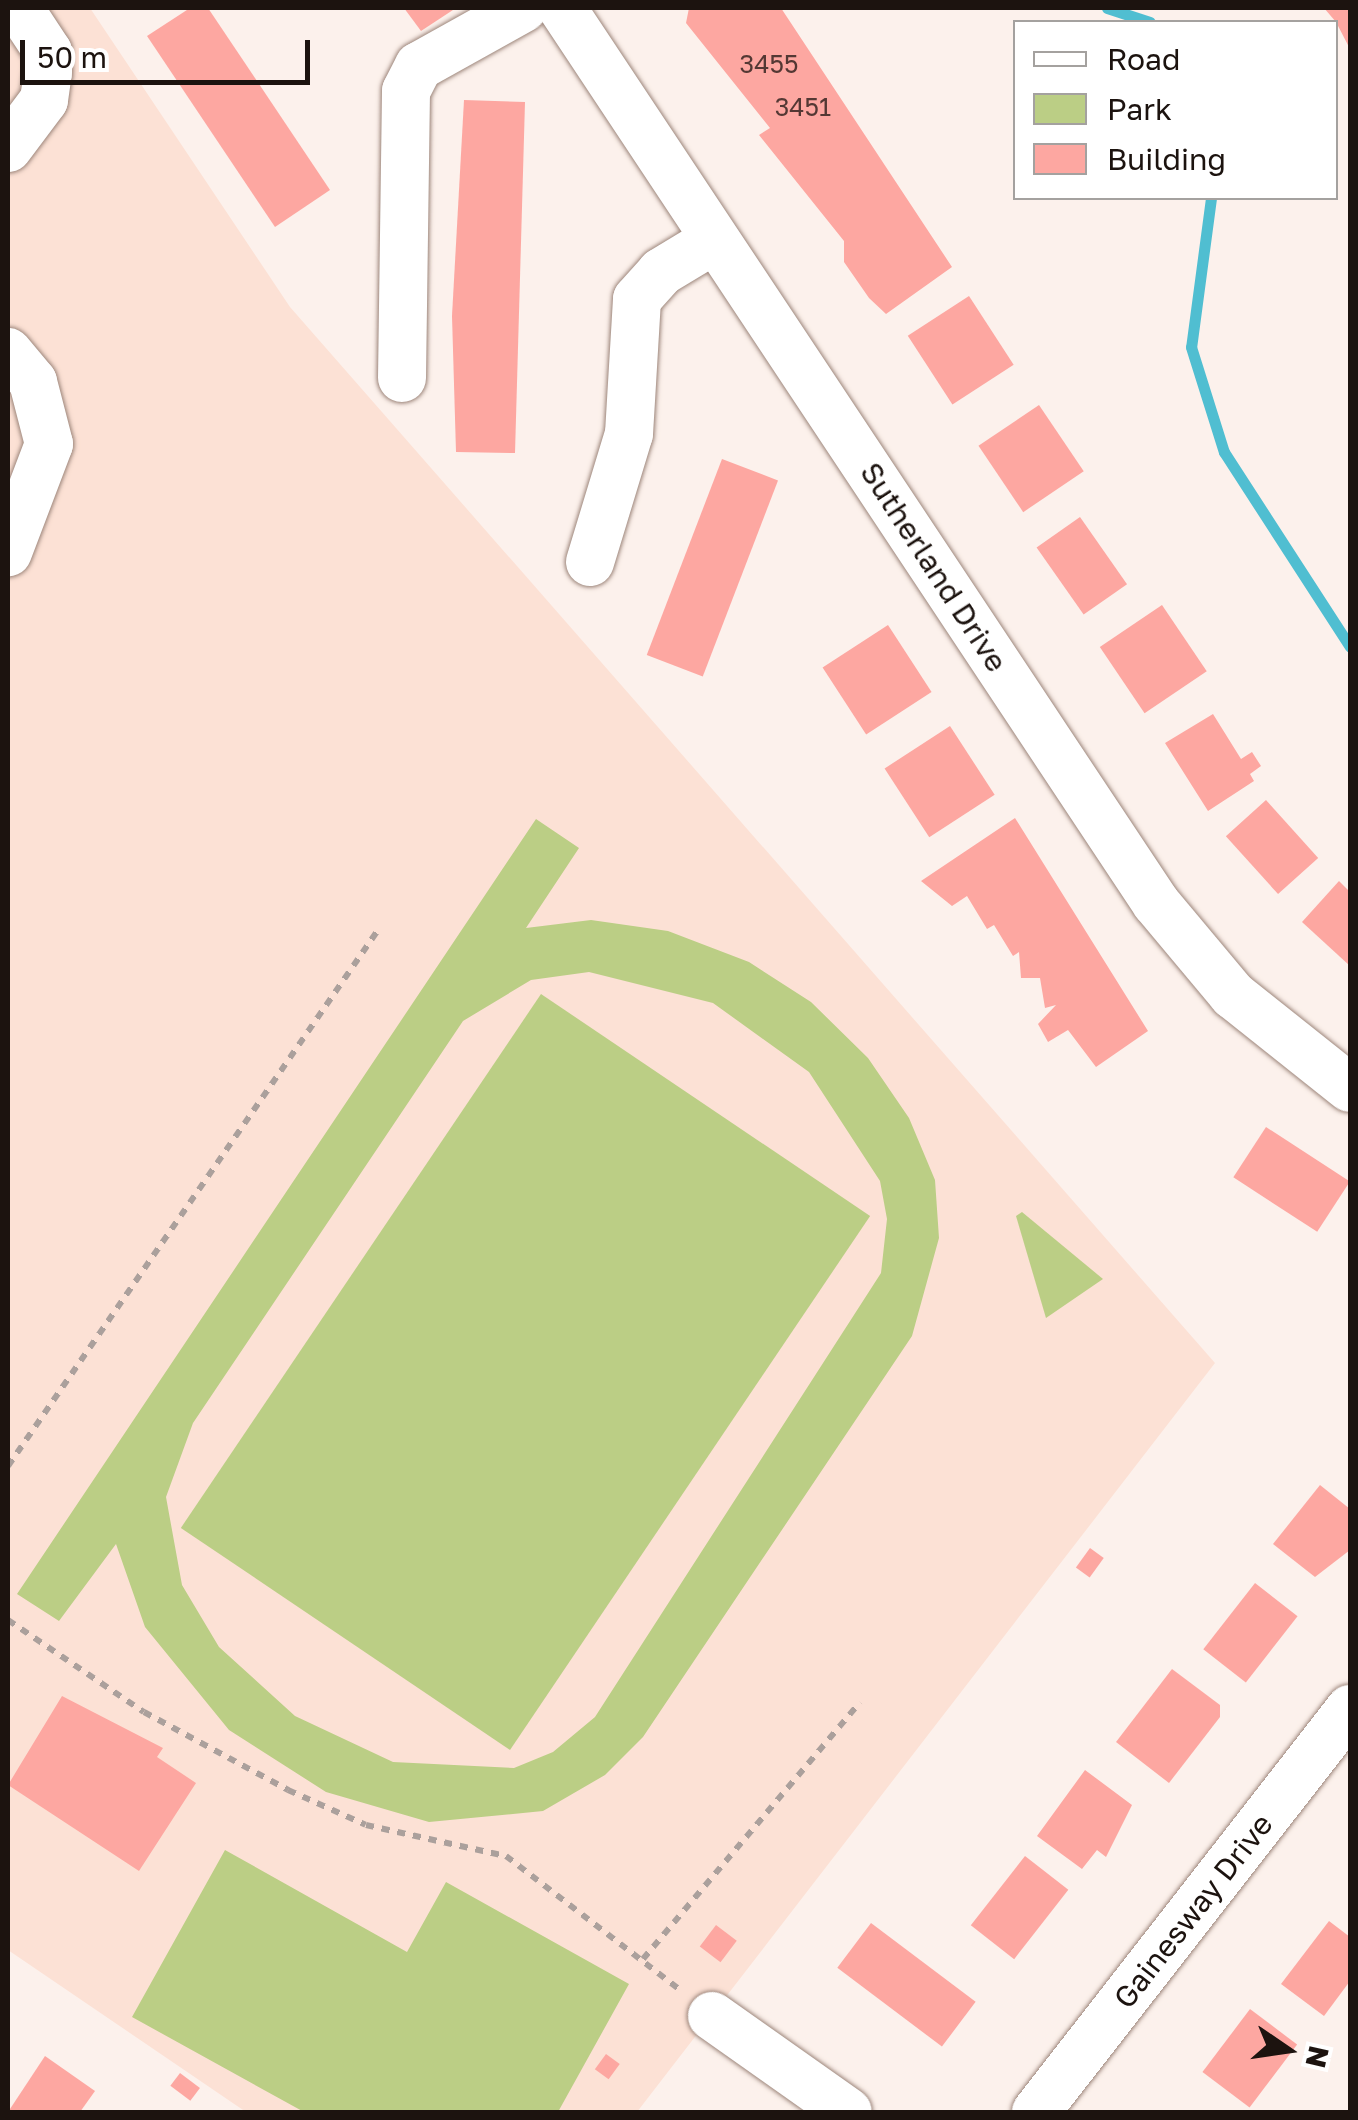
<!DOCTYPE html>
<html>
<head>
<meta charset="utf-8">
<style>
  body { margin:0 }
  #map { position:relative; width:1358px; height:2120px; overflow:hidden; background:#fcf1ec; font-family:"Golos Text",sans-serif }
  div>[style] { position:absolute }
  [style*='--x'] { left:calc(var(--x)*1px); top:calc(var(--y)*1px); width:calc(var(--w)*1px); rotate:calc(var(--a)*1deg) }
  .built>* { inset:0; background:#fce1d5 }
  .green>* { inset:0; background:#bbce85; transform-origin:0 0 }
  .stream>* { height:11px; margin:-5.5px; padding:0 5.5px; transform-origin:5.5px; border-radius:5.5px; background:#50bed1 }
  .building>* { inset:0; background:#fda7a1; transform-origin:0 0 }
  .path>* { height:6px; margin-top:-3px; transform-origin:0; background:repeating-linear-gradient(90deg,#aba09c 0 8px,transparent 0 16px) }
  .roads { filter:drop-shadow(0 0 2px #9d867b) drop-shadow(0 0 2px #9d867b) }
  .minor>* { height:48px; margin:-24px; padding:0 24px; transform-origin:24px; border-radius:24px; background:#fff }
  span { translate:-50% -50%; white-space:nowrap; text-align:center; line-height:1.15; -webkit-text-stroke:9px #fff; paint-order:stroke }
  .number-label { font-size:25px; color:#543834 }
  .number-label span { -webkit-text-stroke-width:0 }
  .street-label { font-size:30px; color:#1c130f }
  .frame { position:absolute; inset:0; border:10px solid #1c130f; pointer-events:none }
  .legend { position:absolute; left:1013px; top:20px; width:325px; height:180px; box-sizing:border-box; background:#fff; border:2px solid #a4a19f; margin:0; padding:12px 18px; list-style:none; font-size:30px; color:#1c130f }
  .legend li { display:flex; align-items:center; gap:20px; height:50px }
  .legend b { width:50px; border:2px solid #a4a19f }
  .north { position:absolute; left:1238px; top:2000px; width:100px; height:100px; -webkit-text-stroke:8px #fff; paint-order:stroke; rotate:103deg; font-size:28px; font-weight:700; line-height:40px; text-align:center; color:#1c130f }
  .north::after { content:''; display:block; margin:auto; width:35px; height:45px; background:#1c130f; clip-path:polygon(50% 0,100% 100%,50% 72%,0 100%) }
  .scale { position:absolute; left:20px; top:40px; width:290px; height:45px; box-sizing:border-box; border:5px solid #1c130f; border-top:0; padding-left:12px; font-size:30px; line-height:35px; white-space:nowrap; color:#1c130f; -webkit-text-stroke:8px #fff; paint-order:stroke }
</style>
</head>
<body>
<div id="map">
  <div class="built">
    <i style="clip-path:polygon(8px 8px,90px 8px,290px 307px,1215px 1363px,637px 2112px,246px 2112px,8px 1950px)"></i>
  </div>
  <div class="green">
    <i style="clip-path:polygon(evenodd,536px 819px,579px 848px,526px 928px,591px 920px,668px 931px,749px 962px,811px 1002px,868px 1058px,909px 1118px,935px 1180px,939px 1238px,912px 1336px,643px 1737px,605px 1775px,543px 1811px,429px 1822px,326px 1792px,229px 1730px,145px 1627px,116px 1544px,59px 1621px,17px 1594px,536px 819px,589px 972px,713px 1003px,809px 1072px,880px 1181px,887px 1219px,881px 1273px,595px 1717px,553px 1752px,514px 1768px,393px 1762px,295px 1716px,219px 1647px,182px 1585px,166px 1497px,193px 1423px,463px 1021px,531px 980px,589px 972px)"></i>
    <i style="left:541px;top:994px;width:397px;height:644px;rotate:34deg"></i>
    <i style="clip-path:polygon(1022px 1212px,1103px 1279px,1046px 1318px,1016px 1216px)"></i>
    <i style="clip-path:polygon(225px 1850px,407px 1952px,446px 1882px,629px 1984px,558px 2112px,304px 2112px,132px 2017px)"></i>
  </div>
  <div class="stream">
    <i style="--x:1107;--y:8;--w:45;--a:18"></i>
    <i style="--x:1211;--y:198;--w:150;--a:97.6"></i>
    <i style="--x:1191;--y:347;--w:110;--a:72.6"></i>
    <i style="--x:1224;--y:452;--w:232;--a:57.1"></i>
  </div>
  <div class="building">
    <i style="clip-path:polygon(190px 8px,208px 8px,330px 190px,275px 227px,147px 36px)"></i>
    <i style="clip-path:polygon(404px 8px,456px 8px,421px 31px)"></i>
    <i style="clip-path:polygon(689px 8px,781px 8px,952px 267px,886px 314px,869px 298px,844px 262px,844px 241px,759px 135px,770px 128px,686px 23px)"></i>
    <i style="clip-path:polygon(1324px 8px,1350px 8px,1350px 49px,1336px 22px)"></i>
    <i style="clip-path:polygon(464px 100px,525px 102px,515px 453px,456px 452px,452px 316px)"></i>
    <i style="left:969px;top:296px;width:82px;height:73px;rotate:57deg"></i>
    <i style="left:1039px;top:405px;width:80px;height:73px;rotate:56deg"></i>
    <i style="left:722px;top:459px;width:60px;height:210px;rotate:21deg"></i>
    <i style="left:1080px;top:517px;width:82px;height:53px;rotate:55deg"></i>
    <i style="left:1162px;top:605px;width:80px;height:75px;rotate:56deg"></i>
    <i style="left:888px;top:625px;width:80px;height:78px;rotate:57deg"></i>
    <i style="clip-path:polygon(1213px 714px,1241px 759px,1252px 752px,1261px 766px,1250px 774px,1254px 781px,1208px 811px,1165px 743px)"></i>
    <i style="left:950px;top:726px;width:82px;height:78px;rotate:57deg"></i>
    <i style="left:1266px;top:800px;width:78px;height:54px;rotate:48deg"></i>
    <i style="clip-path:polygon(1015px 818px,1148px 1031px,1096px 1067px,1068px 1030px,1048px 1042px,1038px 1024px,1056px 1005px,1045px 1008px,1040px 978px,1021px 978px,1019px 952px,1013px 956px,994px 925px,987px 929px,967px 896px,952px 906px,921px 881px)"></i>
    <i style="clip-path:polygon(1339px 881px,1350px 892px,1350px 966px,1302px 922px)"></i>
    <i style="left:1266px;top:1127px;width:100px;height:60px;rotate:33deg"></i>
    <i style="clip-path:polygon(1320px 1485px,1350px 1509px,1350px 1550px,1315px 1577px,1273px 1544px)"></i>
    <i style="left:1090px;top:1548px;width:17px;height:24px;rotate:36deg"></i>
    <i style="left:1255px;top:1583px;width:54px;height:84px;rotate:38deg"></i>
    <i style="clip-path:polygon(1172px 1669px,1220px 1705px,1220px 1717px,1169px 1783px,1116px 1742px)"></i>
    <i style="clip-path:polygon(62px 1696px,163px 1748px,157px 1757px,196px 1783px,139px 1871px,8px 1785px)"></i>
    <i style="clip-path:polygon(1085px 1770px,1132px 1805px,1106px 1857px,1097px 1850px,1082px 1869px,1037px 1836px)"></i>
    <i style="left:1025px;top:1856px;width:55px;height:88px;rotate:38deg"></i>
    <i style="clip-path:polygon(1329px 1921px,1350px 1937px,1350px 1981px,1324px 2016px,1281px 1984px)"></i>
    <i style="left:871px;top:1923px;width:131px;height:56px;rotate:37deg"></i>
    <i style="left:716px;top:1925px;width:26px;height:27px;rotate:37deg"></i>
    <i style="left:1250px;top:2009px;width:59px;height:79px;rotate:37deg"></i>
    <i style="left:606px;top:2054px;width:17px;height:19px;rotate:36deg"></i>
    <i style="clip-path:polygon(45px 2056px,95px 2091px,80px 2112px,8px 2112px)"></i>
    <i style="left:180px;top:2073px;width:25px;height:16px;rotate:37deg"></i>
  </div>
  <div class="path">
    <i style="--x:8;--y:1466;--w:651;--a:-55.38"></i>
    <i style="--x:8;--y:1620;--w:164;--a:34.1"></i>
    <i style="--x:144;--y:1712;--w:164;--a:28.4"></i>
    <i style="--x:288;--y:1790;--w:85;--a:24.2"></i>
    <i style="--x:366;--y:1825;--w:143;--a:12.5"></i>
    <i style="--x:506;--y:1856;--w:220;--a:37.6"></i>
    <i style="--x:643;--y:1959;--w:336;--a:-49.8"></i>
  </div>
  <div class="roads">
    <div class="minor">
      <i style="--x:562;--y:8;--w:1074;--a:56.43"></i>
      <i style="--x:1156;--y:903;--w:120;--a:50.1"></i>
      <i style="--x:1233;--y:995;--w:149;--a:38.5"></i>
      <i style="--x:8;--y:148;--w:60;--a:-53.1"></i>
      <i style="--x:44;--y:100;--w:27;--a:-82"></i>
      <i style="--x:48;--y:73;--w:21;--a:-90"></i>
      <i style="--x:48;--y:52;--w:53;--a:-123.4"></i>
      <i style="--x:8;--y:352;--w:39;--a:50"></i>
      <i style="--x:33;--y:382;--w:64;--a:75.5"></i>
      <i style="--x:49;--y:444;--w:116;--a:110.8"></i>
      <i style="--x:402;--y:378;--w:287;--a:-89.2"></i>
      <i style="--x:406;--y:91;--w:28;--a:-63"></i>
      <i style="--x:419;--y:66;--w:119;--a:-29.1"></i>
      <i style="--x:590;--y:562;--w:134;--a:-73.1"></i>
      <i style="--x:629;--y:434;--w:135;--a:-86.6"></i>
      <i style="--x:637;--y:299;--w:36;--a:-48"></i>
      <i style="--x:661;--y:272;--w:62;--a:-31.1"></i>
      <i style="--x:712;--y:2016;--w:166;--a:35.2"></i>
      <i style="--x:1036;--y:2112;--w:511;--a:-52.08"></i>
    </div>
  </div>
  <div class="number-label">
    <span style="left:769px;top:64px">3455</span>
    <span style="left:803px;top:107px">3451</span>
  </div>
  <div class="street-label">
    <span style="left:934px;top:567px;rotate:57deg">Sutherland Drive</span>
    <span style="left:1193px;top:1911px;rotate:-52deg">Gainesway Drive</span>
  </div>
  <div class="frame"></div>
  <ul class="legend">
  <li><b style="height:12px;background:#fff"></b>Road</li>
  <li><b style="height:28px;background:#bbce85"></b>Park</li>
  <li><b style="height:28px;background:#fda7a1"></b>Building</li>
  </ul>
  <div class="north">N</div>
  <div class="scale">50 m</div>
</div>
</body>
</html>
